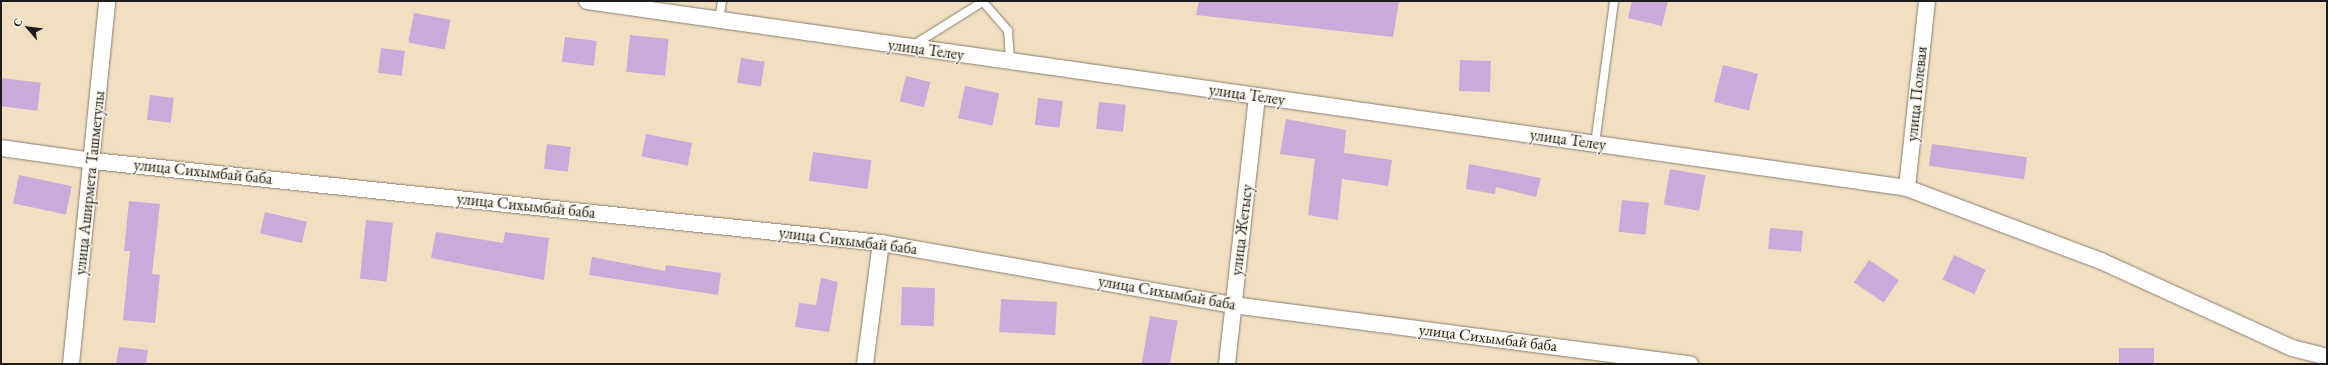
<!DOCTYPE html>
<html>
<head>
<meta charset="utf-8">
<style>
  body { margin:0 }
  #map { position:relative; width:2328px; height:365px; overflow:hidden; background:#f0dfc1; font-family:"EB Garamond",serif }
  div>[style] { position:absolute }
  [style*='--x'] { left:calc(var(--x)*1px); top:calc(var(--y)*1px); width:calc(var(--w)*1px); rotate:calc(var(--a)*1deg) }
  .building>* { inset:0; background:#c8abdb; transform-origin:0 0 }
  .roads { filter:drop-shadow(0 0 1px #867e6e) drop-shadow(0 0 1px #867e6e) }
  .service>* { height:8px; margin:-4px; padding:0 4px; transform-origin:4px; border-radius:4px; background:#fff }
  .minor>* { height:16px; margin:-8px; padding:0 8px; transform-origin:8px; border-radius:8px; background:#fff }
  span { translate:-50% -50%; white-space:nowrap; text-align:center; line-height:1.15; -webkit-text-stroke:3px #f7f3e8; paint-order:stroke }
  .street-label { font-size:16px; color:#1c1c1c }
  .frame { position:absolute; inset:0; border:2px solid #1c1c1c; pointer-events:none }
  .north { position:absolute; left:8px; top:8px; width:40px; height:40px; -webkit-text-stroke:3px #f7f3e8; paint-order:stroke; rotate:298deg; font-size:11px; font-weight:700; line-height:16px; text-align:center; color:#1c1c1c }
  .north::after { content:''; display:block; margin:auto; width:14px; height:18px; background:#1c1c1c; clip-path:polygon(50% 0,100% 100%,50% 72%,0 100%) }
</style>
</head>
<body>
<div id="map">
  <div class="building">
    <i style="clip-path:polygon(1199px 1px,1399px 1px,1393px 37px,1196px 15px)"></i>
    <i style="clip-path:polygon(1632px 1px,1668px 1px,1662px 26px,1628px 18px)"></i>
    <i style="left:414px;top:13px;width:37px;height:30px;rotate:11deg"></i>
    <i style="left:630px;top:35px;width:39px;height:37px;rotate:6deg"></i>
    <i style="left:565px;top:37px;width:32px;height:25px;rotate:7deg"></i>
    <i style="left:381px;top:48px;width:24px;height:25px;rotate:7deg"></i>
    <i style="left:741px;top:58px;width:24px;height:25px;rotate:9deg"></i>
    <i style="left:1460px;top:60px;width:31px;height:31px;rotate:2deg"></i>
    <i style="left:1723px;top:65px;width:36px;height:38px;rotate:14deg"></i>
    <i style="left:906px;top:76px;width:25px;height:26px;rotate:14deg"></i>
    <i style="left:1px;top:78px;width:40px;height:28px;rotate:7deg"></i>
    <i style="left:965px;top:86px;width:35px;height:33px;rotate:12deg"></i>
    <i style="left:150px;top:95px;width:24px;height:25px;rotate:7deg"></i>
    <i style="left:1038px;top:98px;width:25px;height:27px;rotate:7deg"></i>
    <i style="left:1099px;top:102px;width:27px;height:27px;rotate:6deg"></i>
    <i style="clip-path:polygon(1286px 119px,1346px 130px,1344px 153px,1392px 160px,1388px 186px,1342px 179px,1338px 220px,1308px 215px,1315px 159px,1280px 154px)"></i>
    <i style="left:646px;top:134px;width:47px;height:23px;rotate:11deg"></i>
    <i style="left:547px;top:144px;width:24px;height:25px;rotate:7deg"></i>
    <i style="left:1932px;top:144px;width:96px;height:22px;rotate:8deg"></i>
    <i style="left:813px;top:152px;width:59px;height:29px;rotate:8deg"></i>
    <i style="clip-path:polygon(1469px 164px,1541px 178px,1536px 197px,1496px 187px,1495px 194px,1466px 189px)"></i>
    <i style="left:1670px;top:169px;width:36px;height:36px;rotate:10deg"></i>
    <i style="left:19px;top:175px;width:54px;height:29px;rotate:12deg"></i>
    <i style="left:1622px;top:200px;width:27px;height:32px;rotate:6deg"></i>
    <i style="clip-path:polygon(129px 201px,160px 204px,152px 274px,160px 275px,155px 323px,123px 320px,130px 251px,124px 251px)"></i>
    <i style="left:265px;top:212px;width:43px;height:22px;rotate:13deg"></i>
    <i style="left:366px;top:220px;width:27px;height:59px;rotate:6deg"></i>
    <i style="left:1770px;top:228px;width:33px;height:21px;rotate:5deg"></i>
    <i style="clip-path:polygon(436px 232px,503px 243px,505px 232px,549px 238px,544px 280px,431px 258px)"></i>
    <i style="left:1954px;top:255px;width:35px;height:27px;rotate:25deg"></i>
    <i style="clip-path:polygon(592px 257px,665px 271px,666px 265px,721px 273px,718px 295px,589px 275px)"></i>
    <i style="left:1869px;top:260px;width:36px;height:27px;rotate:34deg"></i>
    <i style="clip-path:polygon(821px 278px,838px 282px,829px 332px,795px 327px,799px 303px,816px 305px)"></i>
    <i style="left:902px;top:287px;width:33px;height:38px;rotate:2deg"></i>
    <i style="left:1001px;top:299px;width:56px;height:33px;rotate:3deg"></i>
    <i style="left:1150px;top:316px;width:28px;height:49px;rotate:10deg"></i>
    <i style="clip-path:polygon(119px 347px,148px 350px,146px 364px,116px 364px)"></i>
    <i style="left:2119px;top:348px;width:35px;height:16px"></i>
  </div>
  <div class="roads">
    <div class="service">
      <i style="--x:984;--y:3;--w:37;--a:49"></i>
      <i style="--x:1008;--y:31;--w:31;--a:86"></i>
      <i style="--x:719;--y:20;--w:19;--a:-81"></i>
      <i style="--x:912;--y:46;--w:85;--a:-32"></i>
      <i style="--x:1595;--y:144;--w:144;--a:-82.4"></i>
    </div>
    <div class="minor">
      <i style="--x:587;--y:1;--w:1333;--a:8.06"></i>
      <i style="--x:1907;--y:188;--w:207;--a:20.6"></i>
      <i style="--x:2101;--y:261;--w:210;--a:24.5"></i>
      <i style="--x:2292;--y:348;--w:36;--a:14"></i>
      <i style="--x:1;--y:148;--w:93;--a:8"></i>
      <i style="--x:93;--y:161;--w:792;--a:5.94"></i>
      <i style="--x:881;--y:243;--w:357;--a:10"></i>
      <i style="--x:1233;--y:305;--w:461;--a:7.4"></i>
      <i style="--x:1907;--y:188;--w:188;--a:-83.9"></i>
      <i style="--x:71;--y:364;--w:365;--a:-84.3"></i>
      <i style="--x:865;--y:364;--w:122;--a:-82.5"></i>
      <i style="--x:1227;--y:364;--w:269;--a:-83.6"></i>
    </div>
  </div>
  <div class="street-label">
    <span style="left:926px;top:50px;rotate:8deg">улица Телеу</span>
    <span style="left:1917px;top:94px;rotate:-84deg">улица Полевая</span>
    <span style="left:1247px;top:95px;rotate:8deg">улица Телеу</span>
    <span style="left:1568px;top:140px;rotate:8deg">улица Телеу</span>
    <span style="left:203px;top:172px;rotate:6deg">улица Сихымбай баба</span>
    <span style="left:90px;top:183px;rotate:-84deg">улица Аширмета Ташметулы</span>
    <span style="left:526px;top:206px;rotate:6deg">улица Сихымбай баба</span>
    <span style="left:1242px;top:230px;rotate:-83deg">улица Жетысу</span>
    <span style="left:848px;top:241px;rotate:7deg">улица Сихымбай баба</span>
    <span style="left:1167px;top:293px;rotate:10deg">улица Сихымбай баба</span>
    <span style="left:1488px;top:338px;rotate:7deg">улица Сихымбай баба</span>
  </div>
  <div class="frame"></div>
  <div class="north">С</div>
</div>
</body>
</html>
